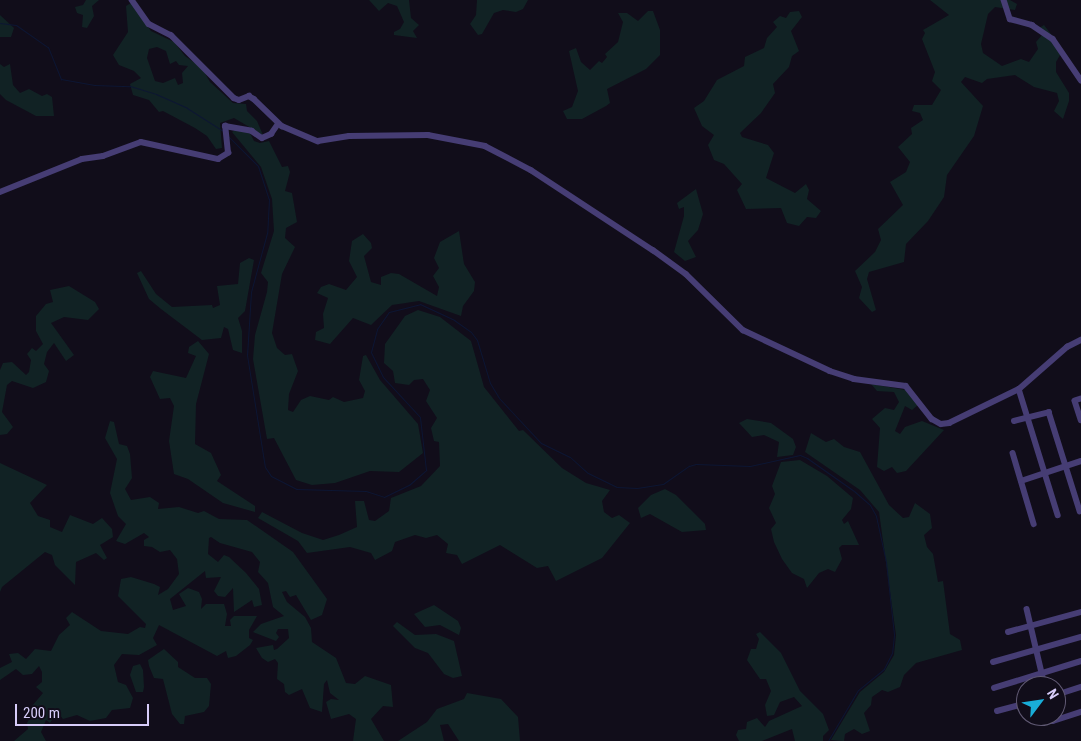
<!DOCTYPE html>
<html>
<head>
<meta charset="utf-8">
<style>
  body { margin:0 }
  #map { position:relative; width:1081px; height:741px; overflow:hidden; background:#110d1a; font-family:"Roboto Condensed",sans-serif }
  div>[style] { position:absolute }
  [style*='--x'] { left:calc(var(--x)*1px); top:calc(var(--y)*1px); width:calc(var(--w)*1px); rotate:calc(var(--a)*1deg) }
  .green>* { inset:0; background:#112224 }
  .stream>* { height:1px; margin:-0.5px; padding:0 0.5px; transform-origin:0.5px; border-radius:0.5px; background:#0d1633 }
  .minor>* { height:5.5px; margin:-2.75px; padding:0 2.75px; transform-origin:2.75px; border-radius:2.75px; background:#463d74 }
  span { translate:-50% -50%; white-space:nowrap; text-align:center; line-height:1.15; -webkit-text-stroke:4px #110d1a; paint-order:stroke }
  .north { position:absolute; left:1016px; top:676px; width:50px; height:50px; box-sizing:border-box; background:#110d1a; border:1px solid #605973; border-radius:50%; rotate:59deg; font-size:14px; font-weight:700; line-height:20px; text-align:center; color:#d7ccf9 }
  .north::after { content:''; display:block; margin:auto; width:18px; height:22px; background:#19add8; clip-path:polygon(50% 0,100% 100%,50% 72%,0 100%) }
  .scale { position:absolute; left:15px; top:704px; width:134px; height:22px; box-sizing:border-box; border:2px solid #d7ccf9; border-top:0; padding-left:6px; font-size:15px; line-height:18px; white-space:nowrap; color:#d7ccf9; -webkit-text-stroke:4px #110d1a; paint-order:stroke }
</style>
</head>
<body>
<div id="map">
  <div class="green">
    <i style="clip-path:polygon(86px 0,99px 0,92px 6px,94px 16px,87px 28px,82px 27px,83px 15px,77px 13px,75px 7px,83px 5px)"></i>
    <i style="clip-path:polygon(369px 0,409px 0,411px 18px,419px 25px,413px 31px,417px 38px,394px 35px,394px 32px,400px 29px,404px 22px,397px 6px,388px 3px,379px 11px)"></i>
    <i style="clip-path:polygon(477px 0,528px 0,523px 9px,516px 12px,503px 10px,494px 13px,482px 34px,478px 35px,470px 24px,476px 15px)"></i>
    <i style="clip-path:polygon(930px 0,1010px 0,1017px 4px,1015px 10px,995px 7px,988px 14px,981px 44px,983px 53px,1002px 66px,1021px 59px,1029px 62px,1038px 49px,1036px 42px,1042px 35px,1039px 28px,1044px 25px,1063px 50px,1056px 62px,1056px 72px,1069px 93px,1069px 101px,1063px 119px,1054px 111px,1059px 101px,1057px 93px,1034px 87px,1015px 75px,987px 79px,982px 83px,965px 77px,961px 82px,983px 106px,974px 136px,947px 175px,944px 197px,928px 221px,906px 244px,904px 262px,869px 272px,867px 279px,876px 310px,872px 312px,859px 298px,862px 287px,855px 271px,875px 252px,881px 240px,878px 229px,903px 205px,890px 182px,906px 172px,910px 162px,898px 147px,912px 134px,911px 128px,923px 120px,920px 113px,912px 111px,914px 105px,932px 105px,941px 90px,932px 81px,935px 72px,922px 39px,925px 33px,923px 30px,949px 15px)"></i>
    <i style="clip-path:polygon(evenodd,131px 3px,151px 31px,174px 42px,185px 56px,202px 68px,210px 82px,233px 103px,246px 104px,247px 111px,257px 121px,263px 135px,234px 118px,220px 123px,222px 148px,216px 149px,207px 136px,195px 128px,163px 111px,159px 112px,149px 100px,133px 95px,130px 84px,141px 78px,134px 71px,119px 65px,113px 55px,128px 32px,126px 6px,131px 3px,157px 47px,166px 51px,170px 64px,176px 61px,179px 65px,188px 66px,182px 73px,183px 83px,178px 85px,175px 78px,163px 83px,155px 81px,147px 58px,149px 49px,157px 47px)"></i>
    <i style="clip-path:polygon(648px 11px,653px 11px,660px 30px,660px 55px,646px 69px,607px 89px,610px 103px,606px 106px,582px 119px,567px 119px,563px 111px,572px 107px,578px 91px,569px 51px,576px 48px,581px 62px,590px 70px,599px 61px,602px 63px,607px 57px,605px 54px,618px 42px,623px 22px,618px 13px,627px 13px,638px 21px)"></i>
    <i style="clip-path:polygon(799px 11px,802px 17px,791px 31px,799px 51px,792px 56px,789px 67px,773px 84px,775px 93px,761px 113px,740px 133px,742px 137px,768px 145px,774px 153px,766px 178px,795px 193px,806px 184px,809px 190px,807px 199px,821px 211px,816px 218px,807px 217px,799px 226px,787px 223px,781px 208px,746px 209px,737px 190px,742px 184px,724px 164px,714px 160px,708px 145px,714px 135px,702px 126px,694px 108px,704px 101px,717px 80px,744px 66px,745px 57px,764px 48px,767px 38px,777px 27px,773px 22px,780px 16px,786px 18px,790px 12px)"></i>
    <i style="clip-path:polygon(0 15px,14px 28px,11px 37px,0 37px)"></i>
    <i style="clip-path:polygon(0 64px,4px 67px,10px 64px,13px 85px,20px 93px,29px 89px,42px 96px,47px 94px,52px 97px,54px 116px,36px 116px,6px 100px,0 94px)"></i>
    <i style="clip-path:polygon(236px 129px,250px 133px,254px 141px,260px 143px,269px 141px,282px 167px,288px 166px,290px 172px,285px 191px,292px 193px,297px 222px,286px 228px,285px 238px,295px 247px,282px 274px,272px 333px,277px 348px,285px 355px,292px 354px,298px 371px,289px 394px,288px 410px,293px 412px,301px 400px,310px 396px,329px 400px,333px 397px,344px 402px,363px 398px,365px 391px,359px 380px,363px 356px,366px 355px,380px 380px,418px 424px,423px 453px,399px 472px,370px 471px,335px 483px,312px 485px,296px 480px,274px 438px,267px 439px,253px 359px,255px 335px,267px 292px,268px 282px,261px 273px,274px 231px,272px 199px,261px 167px,232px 132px)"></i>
    <i style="clip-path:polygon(696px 189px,703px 214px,698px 230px,688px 241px,696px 257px,685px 261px,674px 252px,684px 216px,684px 207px,679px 209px,677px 203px)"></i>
    <i style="clip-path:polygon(459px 231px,464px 264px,475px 282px,474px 291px,463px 306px,461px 316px,419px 301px,392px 305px,371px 325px,353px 318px,330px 344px,315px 340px,316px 332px,324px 328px,323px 314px,328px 298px,317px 293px,321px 287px,329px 284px,346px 290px,357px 277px,349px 261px,352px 241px,363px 234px,371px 243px,372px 248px,364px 256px,371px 282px,381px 285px,381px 277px,391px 273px,399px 274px,437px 296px,439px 287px,433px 276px,439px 268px,434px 258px,440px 242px)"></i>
    <i style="clip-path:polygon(249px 258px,254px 260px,245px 311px,238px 318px,242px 331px,242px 353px,233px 350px,228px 329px,224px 327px,221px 338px,202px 340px,161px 309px,149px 299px,137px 273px,141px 271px,156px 294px,172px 307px,212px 305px,213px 308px,220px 305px,217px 286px,238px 284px,240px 263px)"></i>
    <i style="clip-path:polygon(69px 286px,95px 302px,99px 309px,88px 320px,64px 317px,51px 323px,74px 355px,66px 361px,54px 343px,47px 352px,44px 364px,49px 371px,46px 382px,33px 388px,12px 381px,7px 385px,2px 412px,13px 427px,7px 434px,0 435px,0 370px,3px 363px,12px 362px,26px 375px,29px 372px,31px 360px,27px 354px,32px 348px,36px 351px,43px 344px,36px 331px,36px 316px,46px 304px,53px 302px,50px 290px)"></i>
    <i style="clip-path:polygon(418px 310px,440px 317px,471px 341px,484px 387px,519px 431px,523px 430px,562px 468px,586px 483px,610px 490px,602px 501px,604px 512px,612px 518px,619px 515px,630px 523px,602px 558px,556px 581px,548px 566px,537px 568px,500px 545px,462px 564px,457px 555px,446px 553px,448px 544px,437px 535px,426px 538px,415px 535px,395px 542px,392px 551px,375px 560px,371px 553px,350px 547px,307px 553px,298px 541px,258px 518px,262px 512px,302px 533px,323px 540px,339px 535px,357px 527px,355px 501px,364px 501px,369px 520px,375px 521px,389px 511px,391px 498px,421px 486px,440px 466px,439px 442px,434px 441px,431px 428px,437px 418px,426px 401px,430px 390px,423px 379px,414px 380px,409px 385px,395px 383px,393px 371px,384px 363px,385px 344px,405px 316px)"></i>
    <i style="clip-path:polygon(198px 341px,209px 354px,196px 404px,195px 444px,211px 453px,221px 475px,217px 481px,255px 506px,255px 512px,223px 503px,188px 479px,174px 474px,169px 441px,174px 406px,170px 398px,160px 399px,150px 377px,153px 371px,186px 378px,196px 356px,188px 353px,189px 347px)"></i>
    <i style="clip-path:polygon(871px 384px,906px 390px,918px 405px,912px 410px,905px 406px,895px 431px,900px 434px,905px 427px,922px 421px,944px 430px,906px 471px,897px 473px,892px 467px,884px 471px,877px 467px,880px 428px,872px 419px,885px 408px,894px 410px,899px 402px,894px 392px,877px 391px)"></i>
    <i style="clip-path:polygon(747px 419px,771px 423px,793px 439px,796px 447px,793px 455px,777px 457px,779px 442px,764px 435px,752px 437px,739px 423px)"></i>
    <i style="clip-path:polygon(110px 421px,114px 422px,119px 444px,127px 446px,130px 454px,132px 478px,125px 489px,131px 500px,150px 497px,159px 503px,158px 509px,179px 507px,198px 513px,204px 511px,219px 519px,247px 520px,293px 552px,327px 599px,322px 615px,311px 620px,296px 595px,290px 597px,286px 591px,282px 592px,287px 602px,305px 617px,311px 628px,312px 642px,336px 658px,346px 683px,355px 684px,365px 676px,391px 685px,393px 707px,383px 706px,371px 719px,384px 741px,353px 741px,356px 719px,349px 714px,331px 719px,326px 702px,331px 699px,339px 700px,330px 693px,327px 680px,324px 684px,322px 712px,310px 708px,302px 689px,289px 695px,285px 692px,284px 684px,277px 679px,278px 663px,275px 659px,268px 662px,262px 658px,256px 648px,273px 645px,274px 650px,277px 649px,289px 638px,288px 629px,278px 629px,276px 633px,279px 637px,276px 641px,253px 632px,261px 624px,284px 616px,273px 607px,268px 583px,258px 572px,260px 562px,252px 552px,220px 543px,211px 537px,209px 538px,208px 554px,218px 562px,224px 555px,229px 557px,246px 573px,259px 589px,262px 605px,254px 607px,252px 600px,234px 612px,233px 588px,225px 597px,218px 596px,214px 591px,221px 577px,206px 578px,205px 571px,170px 599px,173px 610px,186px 606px,179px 594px,188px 588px,199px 592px,202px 599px,201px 609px,206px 604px,224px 604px,227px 614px,225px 626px,231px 626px,230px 620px,234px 616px,257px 616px,249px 630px,249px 638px,253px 640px,250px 645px,236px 656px,228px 658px,226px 651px,217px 656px,159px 625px,153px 638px,157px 645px,139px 655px,122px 654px,114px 665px,118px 682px,126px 685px,133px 698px,130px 708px,112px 710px,106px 718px,90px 721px,77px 715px,63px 719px,57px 712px,50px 723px,46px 720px,41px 732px,46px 741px,14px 741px,28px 729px,27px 723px,34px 711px,32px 706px,43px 693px,36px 687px,42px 682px,42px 672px,39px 666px,32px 674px,23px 675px,16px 669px,0 680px,0 668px,12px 662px,9px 654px,18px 653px,26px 659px,35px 649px,51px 651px,59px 635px,70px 625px,66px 618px,72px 612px,101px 631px,128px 634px,140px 627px,145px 628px,146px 624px,118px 596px,121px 579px,131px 577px,154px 584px,160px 587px,158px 595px,168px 589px,179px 574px,177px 559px,170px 550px,160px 552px,152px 547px,144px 546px,144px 540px,149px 537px,144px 533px,125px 544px,116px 541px,126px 524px,118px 516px,110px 493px,117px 459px,105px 438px)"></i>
    <i style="clip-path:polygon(811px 433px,826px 442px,834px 439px,844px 447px,860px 452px,889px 505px,903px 518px,909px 517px,915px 503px,930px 514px,932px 528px,924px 535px,927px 547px,933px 554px,938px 582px,943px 581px,950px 634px,960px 640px,962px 650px,916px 663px,904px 675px,900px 687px,888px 692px,882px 690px,872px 697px,871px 705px,864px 713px,870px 731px,862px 734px,854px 729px,845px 734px,844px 741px,831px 740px,860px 692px,884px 672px,894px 655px,896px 635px,879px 512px,860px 490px,805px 452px)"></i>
    <i style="clip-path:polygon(800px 460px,827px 476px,853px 498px,851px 509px,842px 520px,844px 524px,848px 521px,859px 545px,842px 545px,839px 548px,842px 559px,835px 572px,828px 569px,819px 573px,807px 588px,804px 579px,792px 573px,782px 559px,774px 542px,771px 529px,776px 523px,769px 508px,775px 494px,772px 486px,781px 462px)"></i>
    <i style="clip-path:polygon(0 463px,47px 485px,30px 503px,38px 516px,50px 520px,50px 527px,62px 532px,70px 515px,93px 524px,102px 518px,112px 529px,113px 537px,100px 545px,107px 558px,104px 560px,96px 553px,76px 562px,75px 585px,55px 565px,52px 555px,45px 552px,2px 587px,0 592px)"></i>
    <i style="clip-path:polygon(665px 489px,676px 495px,705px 524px,706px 530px,682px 532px,650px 514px,641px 518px,638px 508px,651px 495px)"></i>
    <i style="clip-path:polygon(434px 605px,458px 621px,461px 628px,459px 635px,440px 625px,425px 627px,414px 614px)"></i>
    <i style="clip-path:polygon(397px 622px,415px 635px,436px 634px,454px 641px,462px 676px,453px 678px,444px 674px,428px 653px,415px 648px,393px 626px)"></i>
    <i style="clip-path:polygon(760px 632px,781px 653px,800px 691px,823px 714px,829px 730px,823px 736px,823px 741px,795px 741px,792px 729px,762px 741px,739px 741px,736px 735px,738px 730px,746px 729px,747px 722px,757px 718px,765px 727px,769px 721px,802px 706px,794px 697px,780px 702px,774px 715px,767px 716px,765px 705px,771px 691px,766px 679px,760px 679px,747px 660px,751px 649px,756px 649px,759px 639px,756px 634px)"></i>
    <i style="clip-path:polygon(164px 649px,178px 662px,178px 667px,195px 678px,207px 678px,211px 684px,209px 706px,204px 712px,185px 716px,184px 724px,180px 724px,172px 714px,163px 679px,154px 678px,149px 666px,148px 660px)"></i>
    <i style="clip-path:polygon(140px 664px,143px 670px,144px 687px,143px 692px,136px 692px,130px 675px,133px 666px)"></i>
    <i style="clip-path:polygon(467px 693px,501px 699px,518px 717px,520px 741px,459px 741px,448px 724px,440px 725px,444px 741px,398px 741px,427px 722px,437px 709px,464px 699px)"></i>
  </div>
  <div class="stream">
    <i style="--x:0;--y:23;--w:16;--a:7"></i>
    <i style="--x:16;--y:25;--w:39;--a:35"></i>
    <i style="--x:48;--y:47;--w:35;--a:68"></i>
    <i style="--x:61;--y:79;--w:34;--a:10"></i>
    <i style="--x:94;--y:85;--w:36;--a:2"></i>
    <i style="--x:130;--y:86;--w:27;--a:17"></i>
    <i style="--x:156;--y:94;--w:34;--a:24"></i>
    <i style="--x:187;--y:108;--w:43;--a:32.6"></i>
    <i style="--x:228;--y:136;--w:42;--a:45"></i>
    <i style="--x:258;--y:166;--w:35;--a:72"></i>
    <i style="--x:269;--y:199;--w:34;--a:93"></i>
    <i style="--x:267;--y:233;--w:61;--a:105.2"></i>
    <i style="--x:251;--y:292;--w:63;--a:93.6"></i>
    <i style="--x:247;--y:355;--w:113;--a:80.9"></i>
    <i style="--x:265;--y:467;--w:11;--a:56"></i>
    <i style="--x:271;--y:476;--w:28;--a:27"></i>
    <i style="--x:296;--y:489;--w:70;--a:1.6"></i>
    <i style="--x:366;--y:491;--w:19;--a:18"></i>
    <i style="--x:384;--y:497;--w:28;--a:-26"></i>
    <i style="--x:409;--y:485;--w:23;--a:-41"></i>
    <i style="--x:426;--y:470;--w:53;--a:-96.5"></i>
    <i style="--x:420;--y:417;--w:54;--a:-132.8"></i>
    <i style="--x:383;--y:377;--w:28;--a:-116"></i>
    <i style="--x:371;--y:352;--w:24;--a:-75"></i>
    <i style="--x:377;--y:329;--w:21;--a:-55"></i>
    <i style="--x:389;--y:312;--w:32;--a:-14"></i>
    <i style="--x:420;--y:304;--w:38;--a:25"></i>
    <i style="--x:454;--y:320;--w:21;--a:35"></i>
    <i style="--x:471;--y:332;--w:10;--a:53"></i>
    <i style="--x:477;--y:340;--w:45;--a:73.2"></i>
    <i style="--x:490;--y:383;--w:17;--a:59"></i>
    <i style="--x:499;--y:398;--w:62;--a:47"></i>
    <i style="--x:541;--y:443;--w:32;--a:26"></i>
    <i style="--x:570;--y:457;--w:24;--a:42"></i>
    <i style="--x:588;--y:473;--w:32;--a:26"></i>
    <i style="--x:617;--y:487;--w:20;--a:3"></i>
    <i style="--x:637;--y:488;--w:26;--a:-9"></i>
    <i style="--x:663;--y:484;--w:32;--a:-35"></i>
    <i style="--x:689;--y:466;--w:7;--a:-16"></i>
    <i style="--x:696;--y:464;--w:54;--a:2.1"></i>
    <i style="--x:750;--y:466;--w:51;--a:-12.4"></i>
    <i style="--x:800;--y:455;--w:8;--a:23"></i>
    <i style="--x:807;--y:458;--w:57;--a:35.1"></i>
    <i style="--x:854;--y:491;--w:21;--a:41"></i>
    <i style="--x:870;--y:505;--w:13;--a:61"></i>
    <i style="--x:876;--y:516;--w:47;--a:77.7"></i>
    <i style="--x:886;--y:562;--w:73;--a:83.7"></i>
    <i style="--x:894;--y:635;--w:18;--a:96"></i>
    <i style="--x:892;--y:653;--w:18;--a:117"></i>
    <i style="--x:884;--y:669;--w:33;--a:141"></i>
    <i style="--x:858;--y:690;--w:59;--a:120.5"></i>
  </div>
  <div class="minor">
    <i style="--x:132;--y:0;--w:29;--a:55"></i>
    <i style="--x:149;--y:24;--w:25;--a:27"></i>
    <i style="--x:171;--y:35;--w:89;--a:45"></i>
    <i style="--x:234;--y:98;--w:5;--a:22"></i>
    <i style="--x:239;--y:100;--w:11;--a:-22"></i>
    <i style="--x:249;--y:96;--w:6;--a:31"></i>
    <i style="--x:254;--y:99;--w:39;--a:44"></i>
    <i style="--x:282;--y:126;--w:39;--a:23"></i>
    <i style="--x:318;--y:141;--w:31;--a:-9"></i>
    <i style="--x:349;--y:136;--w:79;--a:-0.7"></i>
    <i style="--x:428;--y:135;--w:58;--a:10.9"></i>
    <i style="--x:485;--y:146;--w:52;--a:27.6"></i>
    <i style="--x:531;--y:170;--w:146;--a:33.3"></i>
    <i style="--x:653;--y:250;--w:41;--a:36"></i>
    <i style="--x:686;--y:274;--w:80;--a:44.5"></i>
    <i style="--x:743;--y:330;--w:96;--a:25.2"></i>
    <i style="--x:830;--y:371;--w:25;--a:18"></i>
    <i style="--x:854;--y:379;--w:52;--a:7.7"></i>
    <i style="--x:906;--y:386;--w:42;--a:51.8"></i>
    <i style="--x:932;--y:419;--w:10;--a:29"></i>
    <i style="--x:941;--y:424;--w:8;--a:-7"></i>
    <i style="--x:949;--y:423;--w:78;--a:-25.9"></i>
    <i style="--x:1019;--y:389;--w:64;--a:-41.2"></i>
    <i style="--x:1067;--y:347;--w:16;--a:-27"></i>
    <i style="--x:1004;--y:0;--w:20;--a:72"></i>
    <i style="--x:1010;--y:19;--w:23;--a:15"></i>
    <i style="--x:1032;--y:25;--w:25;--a:34"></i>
    <i style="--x:1053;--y:39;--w:50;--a:55.7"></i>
    <i style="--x:0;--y:192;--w:88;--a:-21.9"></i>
    <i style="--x:82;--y:159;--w:21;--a:-8"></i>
    <i style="--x:103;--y:156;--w:40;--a:-20.2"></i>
    <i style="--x:141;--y:142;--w:79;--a:12.4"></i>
    <i style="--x:218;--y:159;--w:12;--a:-31"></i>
    <i style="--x:228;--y:153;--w:27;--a:-96"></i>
    <i style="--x:225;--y:126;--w:27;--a:10"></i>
    <i style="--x:252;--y:131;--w:12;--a:35"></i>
    <i style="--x:262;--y:138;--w:10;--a:-24"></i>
    <i style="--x:271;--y:134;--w:12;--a:-55"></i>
    <i style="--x:1019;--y:389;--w:132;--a:72.8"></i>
    <i style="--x:1081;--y:399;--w:6;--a:162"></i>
    <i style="--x:1075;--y:401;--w:20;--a:72"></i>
    <i style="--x:1014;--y:421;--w:36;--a:-14"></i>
    <i style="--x:1049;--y:412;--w:104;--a:72.6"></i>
    <i style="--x:1013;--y:453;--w:74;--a:73.5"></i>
    <i style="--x:1021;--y:481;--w:63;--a:-18.4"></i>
    <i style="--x:1027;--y:609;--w:79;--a:76.8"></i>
    <i style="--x:1008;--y:632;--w:76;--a:-15.3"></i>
    <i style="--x:993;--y:662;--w:91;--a:-15.9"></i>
    <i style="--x:994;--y:688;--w:91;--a:-17.2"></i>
    <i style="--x:1056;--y:695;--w:26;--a:-18"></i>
    <i style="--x:997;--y:711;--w:30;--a:-15"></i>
    <i style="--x:1052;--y:716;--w:5;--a:79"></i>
    <i style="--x:1053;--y:721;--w:29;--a:-18"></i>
  </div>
  <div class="north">N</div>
  <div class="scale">200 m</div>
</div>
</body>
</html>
